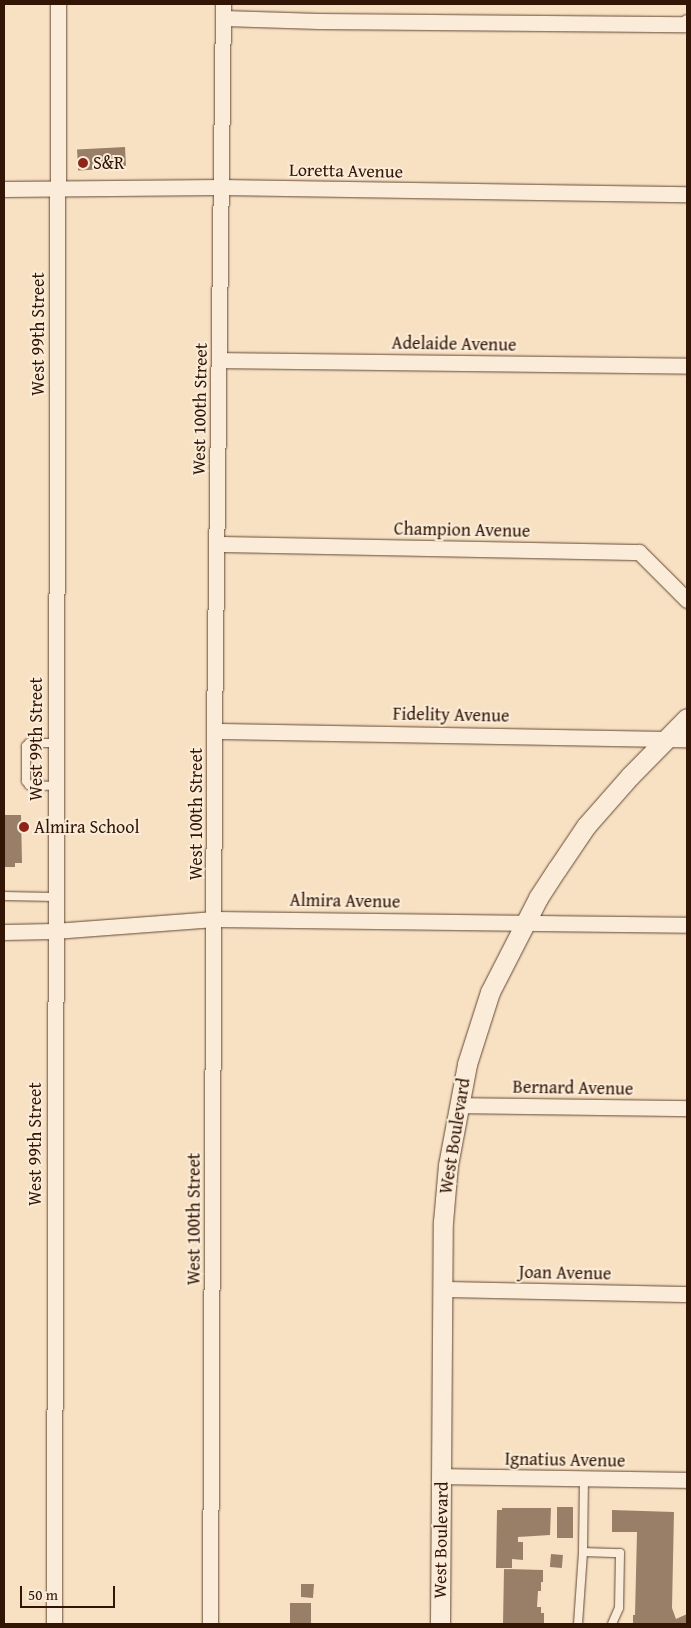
<!DOCTYPE html>
<html>
<head>
<meta charset="utf-8">
<style>
  body { margin:0 }
  #map { position:relative; width:691px; height:1628px; overflow:hidden; background:#f8e1c3; font-family:"Gentium Book Plus",serif }
  div>[style] { position:absolute }
  [style*='--x'] { left:calc(var(--x)*1px); top:calc(var(--y)*1px); width:calc(var(--w)*1px); rotate:calc(var(--a)*1deg) }
  .building>* { inset:0; background:#997f68; transform-origin:0 0 }
  .roads { filter:drop-shadow(0 0 1px #644835) drop-shadow(0 0 1px #644835) }
  .service>* { height:8px; margin:-4px; padding:0 4px; transform-origin:4px; border-radius:4px; background:#faecd8 }
  .minor>* { height:15px; margin:-7.5px; padding:0 7.5px; transform-origin:7.5px; border-radius:7.5px; background:#faecd8 }
  .tertiary>* { height:19px; margin:-9.5px; padding:0 9.5px; transform-origin:9.5px; border-radius:9.5px; background:#faecd8 }
  .dots>* { width:14px; height:14px; translate:-50% -50%; box-sizing:border-box; border:2px solid #faecd8; border-radius:50% }
  span { translate:-50% -50%; white-space:nowrap; text-align:center; line-height:1.15; -webkit-text-stroke:4px #faecd8; paint-order:stroke }
  .poi-label { font-size:18px; color:#331506 }
  .left { translate:0 -50%; text-align:left }
  .street-label { font-size:18px; color:#331506 }
  .frame { position:absolute; inset:0; border:5px solid #331506; pointer-events:none }
  .scale { position:absolute; left:20px; top:1586px; width:95px; height:22px; box-sizing:border-box; border:2px solid #331506; border-top:0; padding-left:6px; font-size:15px; line-height:18px; white-space:nowrap; color:#331506; -webkit-text-stroke:4px #faecd8; paint-order:stroke }
</style>
</head>
<body>
<div id="map">
  <div class="building">
    <i style="left:125px;top:147px;width:21px;height:48px;rotate:87deg"></i>
    <i style="clip-path:polygon(4px 815px,21px 815px,22px 863px,15px 863px,15px 867px,4px 867px)"></i>
    <i style="left:557px;top:1507px;width:16px;height:31px"></i>
    <i style="clip-path:polygon(502px 1508px,551px 1508px,550px 1535px,518px 1537px,518px 1542px,523px 1542px,523px 1560px,512px 1559px,512px 1568px,496px 1568px,497px 1510px,502px 1510px)"></i>
    <i style="clip-path:polygon(612px 1510px,674px 1512px,672px 1608px,676px 1619px,687px 1614px,687px 1624px,633px 1624px,633px 1615px,635px 1615px,637px 1532px,612px 1532px)"></i>
    <i style="left:551px;top:1554px;width:12px;height:13px;rotate:5deg"></i>
    <i style="clip-path:polygon(504px 1569px,543px 1570px,543px 1582px,541px 1582px,541px 1591px,538px 1591px,537px 1607px,541px 1607px,541px 1613px,544px 1613px,544px 1624px,503px 1624px)"></i>
    <i style="clip-path:polygon(301px 1584px,314px 1584px,313px 1598px,301px 1597px)"></i>
    <i style="left:290px;top:1603px;width:21px;height:21px"></i>
  </div>
  <div class="roads">
    <div class="service">
      <i style="--x:55;--y:786;--w:26;--a:-178"></i>
      <i style="--x:29;--y:785;--w:5;--a:-127"></i>
      <i style="--x:26;--y:781;--w:35;--a:-90"></i>
      <i style="--x:26;--y:746;--w:4;--a:-45"></i>
      <i style="--x:29;--y:743;--w:26;--a:0"></i>
      <i style="--x:4;--y:896;--w:50;--a:1.1"></i>
      <i style="--x:584;--y:1479;--w:73;--a:90.8"></i>
      <i style="--x:583;--y:1552;--w:37;--a:2"></i>
      <i style="--x:620;--y:1553;--w:55;--a:91"></i>
      <i style="--x:619;--y:1608;--w:17;--a:114"></i>
      <i style="--x:578;--y:1624;--w:72;--a:-86"></i>
    </div>
    <div class="minor">
      <i style="--x:223;--y:18;--w:96;--a:1.8"></i>
      <i style="--x:319;--y:21;--w:366;--a:0.5"></i>
      <i style="--x:685;--y:24;--w:3;--a:-45"></i>
      <i style="--x:4;--y:189;--w:217;--a:-0.5"></i>
      <i style="--x:221;--y:187;--w:466;--a:0.9"></i>
      <i style="--x:220;--y:360;--w:467;--a:0.7"></i>
      <i style="--x:217;--y:544;--w:422;--a:1.1"></i>
      <i style="--x:639;--y:552;--w:68;--a:45"></i>
      <i style="--x:214;--y:731;--w:473;--a:1"></i>
      <i style="--x:4;--y:932;--w:50;--a:-1.1"></i>
      <i style="--x:54;--y:931;--w:161;--a:-4.3"></i>
      <i style="--x:215;--y:919;--w:472;--a:0.7"></i>
      <i style="--x:458;--y:1105;--w:229;--a:0.8"></i>
      <i style="--x:442;--y:1289;--w:245;--a:1.2"></i>
      <i style="--x:442;--y:1476;--w:245;--a:0.9"></i>
      <i style="--x:54;--y:1624;--w:1620;--a:-89.86"></i>
      <i style="--x:210;--y:1624;--w:893;--a:-89.74"></i>
      <i style="--x:214;--y:731;--w:727;--a:-89.29"></i>
    </div>
    <div class="tertiary">
      <i style="--x:440;--y:1624;--w:402;--a:-89.6"></i>
      <i style="--x:443;--y:1222;--w:57;--a:-85"></i>
      <i style="--x:448;--y:1165;--w:103;--a:-79.3"></i>
      <i style="--x:467;--y:1064;--w:76;--a:-72.3"></i>
      <i style="--x:490;--y:992;--w:106;--a:-62.9"></i>
      <i style="--x:538;--y:898;--w:35;--a:-57"></i>
      <i style="--x:557;--y:869;--w:52;--a:-56"></i>
      <i style="--x:586;--y:826;--w:67;--a:-48.7"></i>
      <i style="--x:630;--y:776;--w:81;--a:-45.5"></i>
    </div>
  </div>
  <div class="dots">
    <i style="left:83px;top:163px;background:#8f2418"></i>
    <i style="left:24px;top:827px;background:#8f2418"></i>
  </div>
  <div class="poi-label">
    <span class="left" style="left:93px;top:163px">S&amp;R</span>
    <span class="left" style="left:34px;top:827px">Almira School</span>
  </div>
  <div class="street-label">
    <span style="left:346px;top:171px;rotate:1deg">Loretta Avenue</span>
    <span style="left:38px;top:334px;rotate:-90deg">West 99th Street</span>
    <span style="left:454px;top:344px;rotate:1deg">Adelaide Avenue</span>
    <span style="left:200px;top:409px;rotate:-89deg">West 100th Street</span>
    <span style="left:462px;top:530px;rotate:1deg">Champion Avenue</span>
    <span style="left:451px;top:715px;rotate:1deg">Fidelity Avenue</span>
    <span style="left:36px;top:739px;rotate:-90deg">West 99th Street</span>
    <span style="left:196px;top:814px;rotate:-90deg">West 100th Street</span>
    <span style="left:345px;top:901px;rotate:1deg">Almira Avenue</span>
    <span style="left:573px;top:1088px;rotate:1deg">Bernard Avenue</span>
    <span style="left:455px;top:1136px;rotate:-81deg">West Boulevard</span>
    <span style="left:35px;top:1144px;rotate:-90deg">West 99th Street</span>
    <span style="left:194px;top:1219px;rotate:-90deg">West 100th Street</span>
    <span style="left:565px;top:1273px;rotate:1deg">Joan Avenue</span>
    <span style="left:565px;top:1460px;rotate:1deg">Ignatius Avenue</span>
    <span style="left:441px;top:1540px;rotate:-89deg">West Boulevard</span>
  </div>
  <div class="frame"></div>
  <div class="scale">50 m</div>
</div>
</body>
</html>
